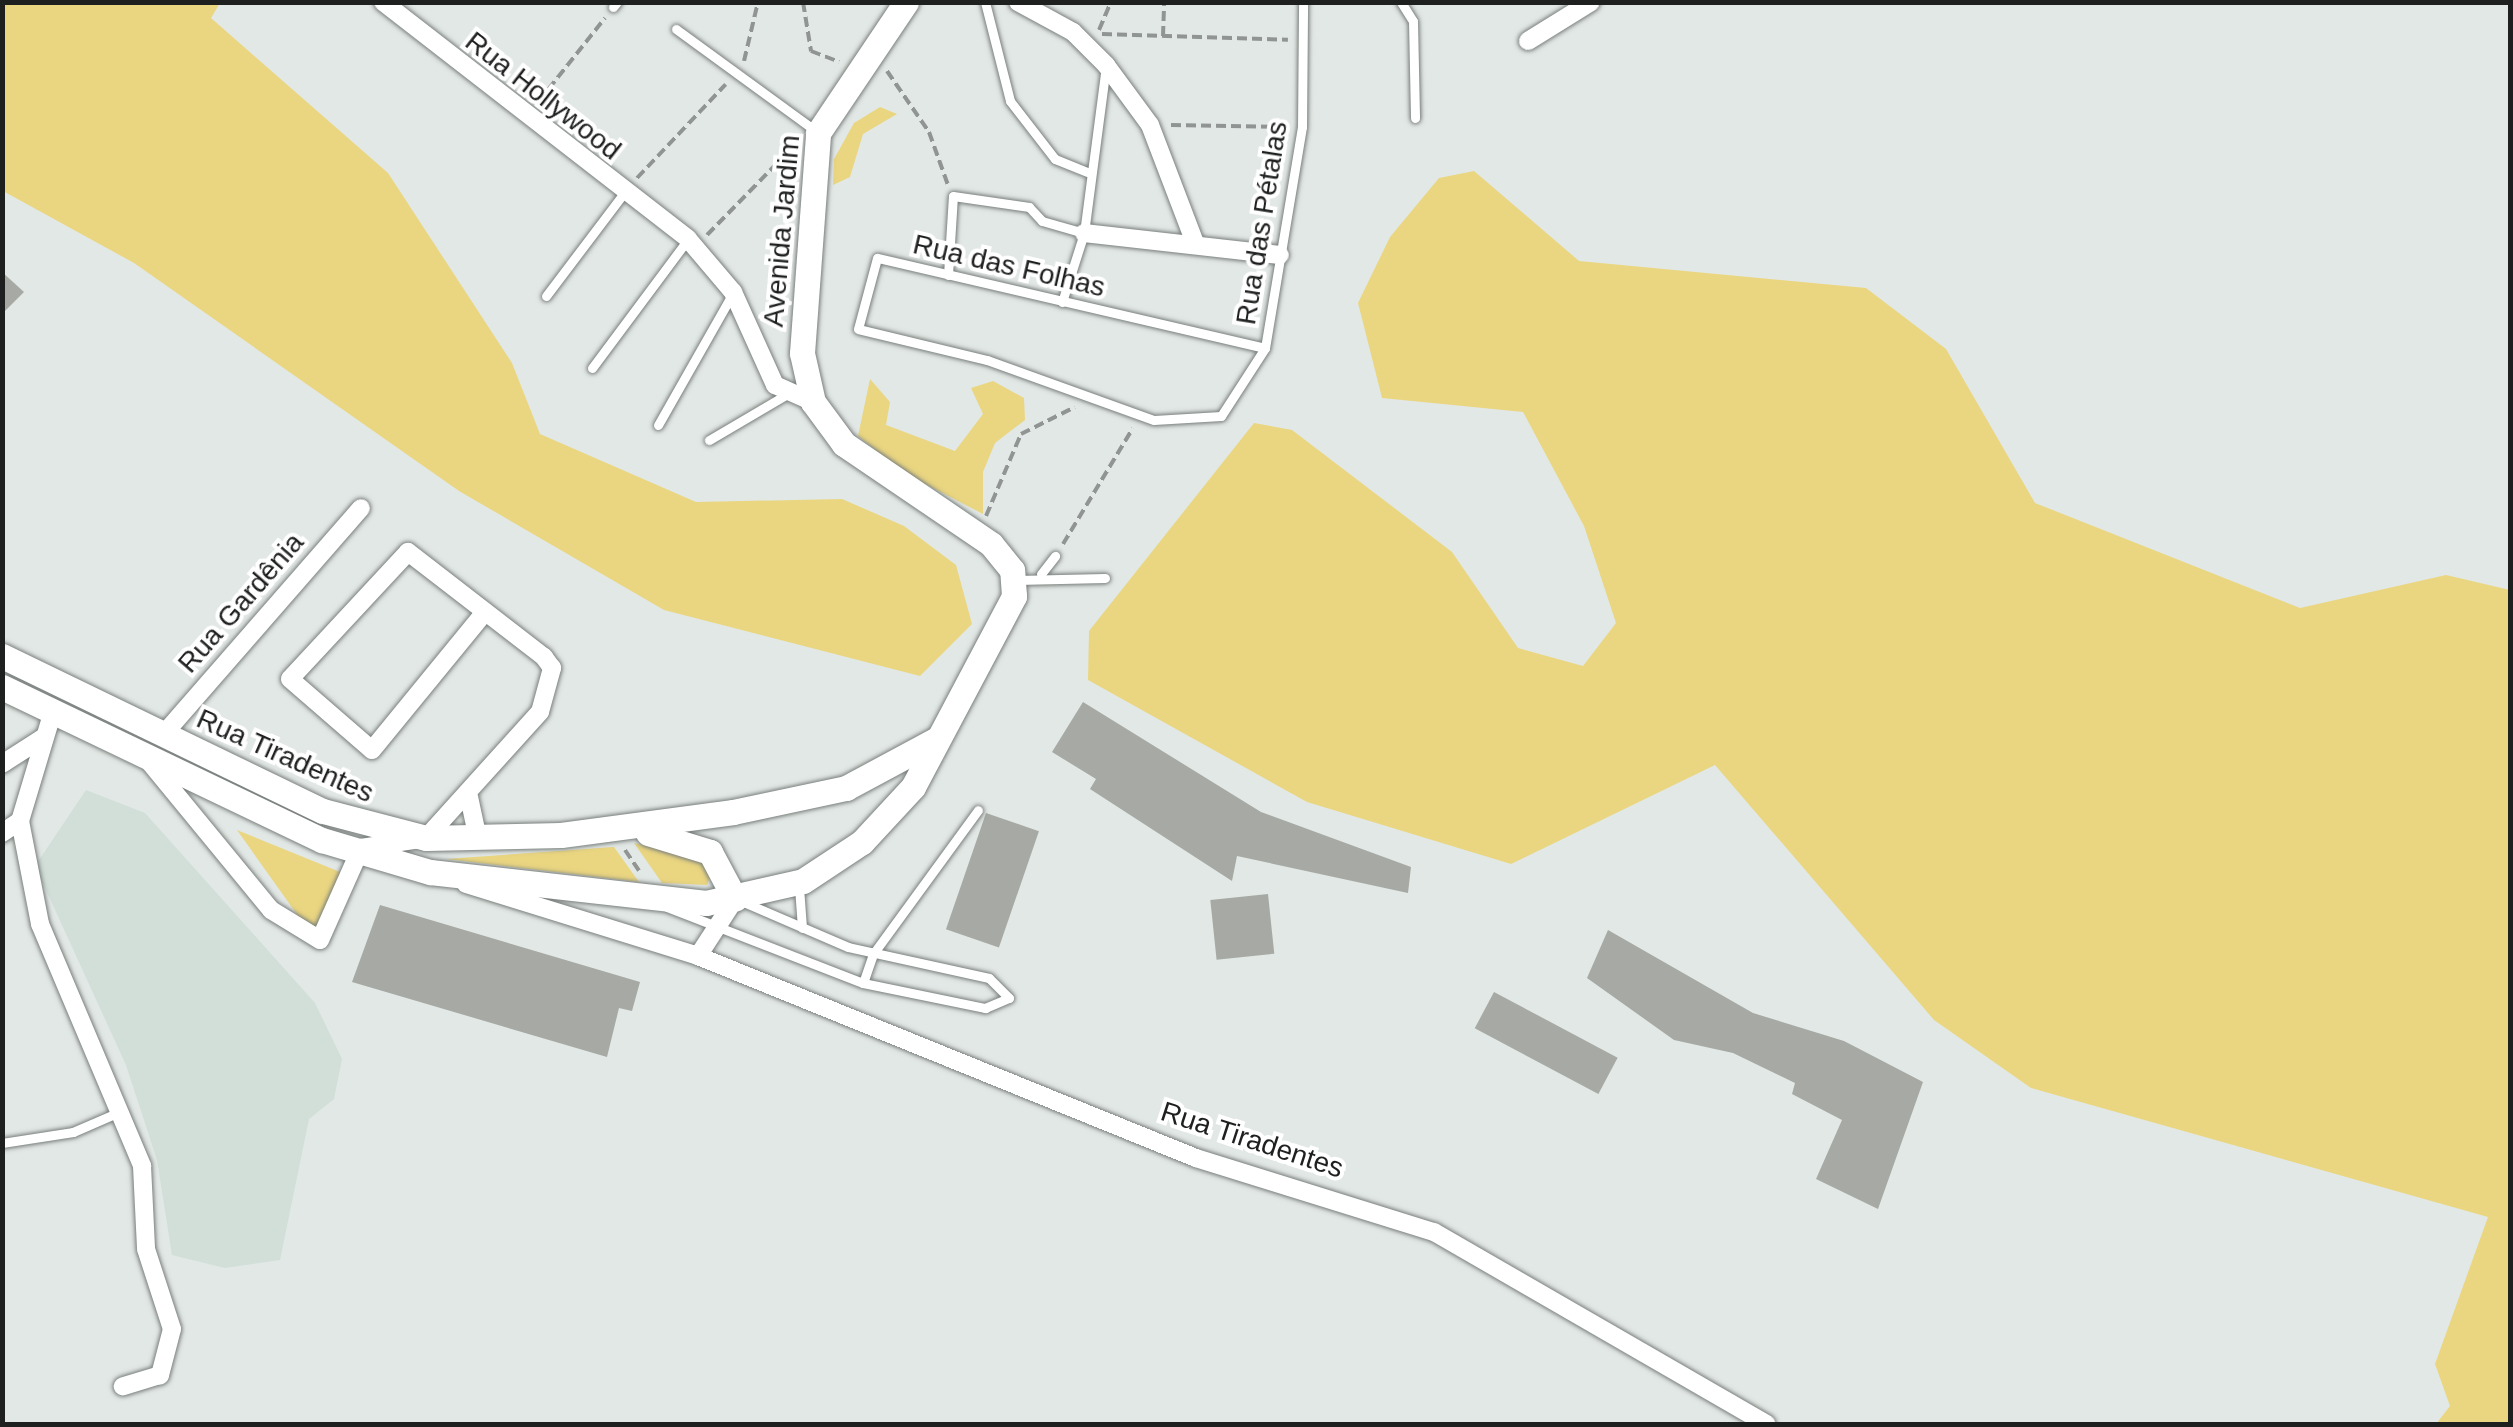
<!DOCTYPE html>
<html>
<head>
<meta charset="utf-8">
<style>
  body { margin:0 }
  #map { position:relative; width:2513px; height:1427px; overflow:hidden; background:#e2e8e5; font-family:Arial,sans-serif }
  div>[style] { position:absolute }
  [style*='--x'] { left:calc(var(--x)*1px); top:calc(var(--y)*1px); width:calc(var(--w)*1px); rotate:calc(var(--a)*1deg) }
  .built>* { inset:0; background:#d1dfd8 }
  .green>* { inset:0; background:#ead681 }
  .building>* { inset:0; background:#a6a9a4; transform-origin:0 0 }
  .path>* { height:4px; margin-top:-2px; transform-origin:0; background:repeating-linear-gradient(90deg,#909492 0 10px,transparent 0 15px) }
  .roads { filter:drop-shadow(0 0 2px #797f7c) drop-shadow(0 0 2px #797f7c) }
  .lane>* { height:9px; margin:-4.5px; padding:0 4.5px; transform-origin:4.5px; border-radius:4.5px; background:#fff }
  .street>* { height:18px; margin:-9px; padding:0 9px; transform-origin:9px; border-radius:9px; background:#fff }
  .secondary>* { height:25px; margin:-12.5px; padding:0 12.5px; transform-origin:12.5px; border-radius:12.5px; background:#fff }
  span { translate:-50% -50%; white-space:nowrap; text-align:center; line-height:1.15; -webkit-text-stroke:8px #fff; paint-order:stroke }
  .street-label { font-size:28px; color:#1e201f }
  .frame { position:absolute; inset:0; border:5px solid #1e201f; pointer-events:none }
</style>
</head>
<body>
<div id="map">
  <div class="built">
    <i style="clip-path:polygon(86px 790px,145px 813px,315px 1003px,342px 1059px,334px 1099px,309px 1119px,280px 1260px,225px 1268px,172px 1255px,157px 1160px,126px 1065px,35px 866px)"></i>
  </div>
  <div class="green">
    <i style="clip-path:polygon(2px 3px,220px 3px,211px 18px,388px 173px,512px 363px,540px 434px,696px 502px,842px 499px,904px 526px,956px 565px,972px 624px,920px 676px,664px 610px,459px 491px,134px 263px,3px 191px)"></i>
    <i style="clip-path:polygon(880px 107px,897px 114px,863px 134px,850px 177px,833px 185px,834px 159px,854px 123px)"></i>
    <i style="clip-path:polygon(1474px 171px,1579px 261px,1866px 288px,1946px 349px,2035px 503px,2300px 608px,2446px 575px,2510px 590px,2510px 1424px,2436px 1424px,2450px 1406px,2435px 1364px,2488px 1217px,2031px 1088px,1934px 1020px,1715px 765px,1511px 864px,1307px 802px,1088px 680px,1089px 631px,1254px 423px,1292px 430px,1452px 552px,1518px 648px,1583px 666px,1616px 623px,1584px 526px,1523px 412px,1382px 398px,1358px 303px,1390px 237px,1439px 178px)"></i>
    <i style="clip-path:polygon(870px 379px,890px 402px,886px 425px,955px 451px,983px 414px,971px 388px,993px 381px,1024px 398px,1025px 420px,995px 443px,983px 472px,983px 514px,904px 473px,858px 436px)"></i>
    <i style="clip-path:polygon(237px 830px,345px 874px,313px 937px)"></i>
    <i style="clip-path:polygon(634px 843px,701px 859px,712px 872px,707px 885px,662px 883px)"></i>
    <i style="clip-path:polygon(614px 847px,639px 882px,446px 859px,613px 847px)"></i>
  </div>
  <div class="building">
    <i style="clip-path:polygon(2px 272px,24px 292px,2px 314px)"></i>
    <i style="clip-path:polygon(1083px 702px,1261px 812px,1411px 867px,1408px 893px,1237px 856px,1232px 881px,1090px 789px,1096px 779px,1052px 752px)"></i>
    <i style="left:986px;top:813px;width:56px;height:123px;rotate:19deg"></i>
    <i style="left:1268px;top:894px;width:60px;height:58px;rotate:84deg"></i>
    <i style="clip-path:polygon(380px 905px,640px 982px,632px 1011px,619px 1008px,607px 1057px,352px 982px)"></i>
    <i style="clip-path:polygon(1608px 930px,1753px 1013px,1844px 1041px,1923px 1082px,1878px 1209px,1816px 1179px,1842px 1120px,1792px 1094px,1795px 1083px,1733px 1053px,1674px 1040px,1587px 978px)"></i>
    <i style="left:1494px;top:992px;width:140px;height:41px;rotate:28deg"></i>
  </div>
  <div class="path">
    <i style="--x:803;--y:2;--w:50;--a:80.7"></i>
    <i style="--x:811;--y:51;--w:30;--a:21"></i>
    <i style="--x:1099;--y:30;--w:30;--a:-67"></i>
    <i style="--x:1102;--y:34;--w:186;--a:1.8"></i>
    <i style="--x:1163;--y:36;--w:34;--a:-88"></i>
    <i style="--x:744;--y:61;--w:61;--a:-76.7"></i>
    <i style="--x:887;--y:71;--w:74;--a:55.5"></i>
    <i style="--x:929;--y:132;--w:56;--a:70.3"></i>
    <i style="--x:539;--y:101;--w:106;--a:-51.5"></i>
    <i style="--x:1171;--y:125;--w:116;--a:1"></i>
    <i style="--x:637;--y:178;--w:129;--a:-46.6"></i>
    <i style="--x:707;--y:235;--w:124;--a:-45.7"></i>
    <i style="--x:986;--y:516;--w:89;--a:-66.9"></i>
    <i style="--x:1021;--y:434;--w:60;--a:-26.6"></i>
    <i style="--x:1063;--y:544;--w:135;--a:-58.9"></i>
    <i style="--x:625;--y:850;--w:25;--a:56"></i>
  </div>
  <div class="roads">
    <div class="lane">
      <i style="--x:985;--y:2;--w:102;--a:75.8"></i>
      <i style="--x:1010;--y:101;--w:73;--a:52.2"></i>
      <i style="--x:1055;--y:159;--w:35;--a:22"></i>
      <i style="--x:1401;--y:2;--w:22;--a:58"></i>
      <i style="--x:1413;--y:21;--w:97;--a:88.8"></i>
      <i style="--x:613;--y:7;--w:6;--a:-51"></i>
      <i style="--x:676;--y:29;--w:173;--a:36.1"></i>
      <i style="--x:948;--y:275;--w:79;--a:-86.4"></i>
      <i style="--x:953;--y:196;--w:77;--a:8.2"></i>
      <i style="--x:1029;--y:207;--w:19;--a:47"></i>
      <i style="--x:1042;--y:221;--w:44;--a:15.9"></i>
      <i style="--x:546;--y:296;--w:129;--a:-52.9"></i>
      <i style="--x:1062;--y:302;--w:72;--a:-72.3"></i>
      <i style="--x:1084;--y:233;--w:169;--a:-82.5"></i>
      <i style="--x:1265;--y:348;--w:398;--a:-166.9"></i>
      <i style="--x:877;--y:258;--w:73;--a:105"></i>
      <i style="--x:858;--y:329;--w:133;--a:13.5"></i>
      <i style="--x:987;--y:360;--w:177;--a:19.8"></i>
      <i style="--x:1154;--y:420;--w:67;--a:-3.4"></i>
      <i style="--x:1221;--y:416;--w:81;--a:-57.1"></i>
      <i style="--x:1265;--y:348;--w:224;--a:-80.5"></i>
      <i style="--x:1302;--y:127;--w:125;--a:-89.5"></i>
      <i style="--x:592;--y:368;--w:161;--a:-53.3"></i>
      <i style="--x:658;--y:425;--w:152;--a:-60.4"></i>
      <i style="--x:709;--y:440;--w:87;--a:-30.4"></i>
      <i style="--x:1041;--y:574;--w:23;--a:-52"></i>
      <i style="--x:1017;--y:580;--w:88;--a:-1.3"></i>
      <i style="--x:799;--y:887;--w:41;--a:85.8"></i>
      <i style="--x:667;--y:907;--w:210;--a:21.2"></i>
      <i style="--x:863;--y:983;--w:125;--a:11.6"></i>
      <i style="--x:985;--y:1008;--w:26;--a:-23"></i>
      <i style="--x:1009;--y:998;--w:28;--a:-135"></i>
      <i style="--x:989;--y:978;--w:144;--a:-167.6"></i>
      <i style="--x:848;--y:947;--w:116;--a:-156.7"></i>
      <i style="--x:863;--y:983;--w:31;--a:-71"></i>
      <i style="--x:873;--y:954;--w:178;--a:-53.9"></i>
      <i style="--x:2;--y:1143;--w:72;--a:-8.8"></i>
      <i style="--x:73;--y:1132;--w:50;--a:-23.5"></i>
    </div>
    <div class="street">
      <i style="--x:383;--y:2;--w:386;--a:37.8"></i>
      <i style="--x:688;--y:239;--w:70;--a:49.7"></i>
      <i style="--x:733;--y:292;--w:102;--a:65.7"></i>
      <i style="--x:775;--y:385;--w:42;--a:24.1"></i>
      <i style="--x:1018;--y:2;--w:63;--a:28.6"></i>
      <i style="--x:1073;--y:32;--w:47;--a:45"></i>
      <i style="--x:1106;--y:65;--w:74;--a:53.7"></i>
      <i style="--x:1150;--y:125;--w:126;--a:69.1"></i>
      <i style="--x:1528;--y:41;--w:74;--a:-31.8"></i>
      <i style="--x:1084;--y:233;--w:197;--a:6.4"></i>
      <i style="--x:163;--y:735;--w:301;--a:-48.9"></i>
      <i style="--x:147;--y:759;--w:195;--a:50.6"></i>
      <i style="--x:271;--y:910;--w:57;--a:31.5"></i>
      <i style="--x:320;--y:940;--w:101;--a:-66"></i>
      <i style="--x:361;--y:848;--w:66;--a:-8.7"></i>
      <i style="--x:426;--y:838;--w:170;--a:-47.9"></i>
      <i style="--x:540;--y:712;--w:46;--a:-74.7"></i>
      <i style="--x:552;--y:668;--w:14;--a:-126"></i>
      <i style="--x:544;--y:657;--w:172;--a:-142.3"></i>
      <i style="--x:408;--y:552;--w:173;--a:132.9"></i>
      <i style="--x:290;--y:679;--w:108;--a:40.9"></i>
      <i style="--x:372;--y:750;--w:177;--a:-50.7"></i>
      <i style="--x:2;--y:764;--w:50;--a:-32.7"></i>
      <i style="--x:469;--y:797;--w:43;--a:77.9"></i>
      <i style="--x:20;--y:821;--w:105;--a:79"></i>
      <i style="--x:40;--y:924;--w:263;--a:67.1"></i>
      <i style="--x:142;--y:1166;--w:83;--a:87.2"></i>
      <i style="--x:146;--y:1249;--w:84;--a:72"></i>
      <i style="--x:172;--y:1329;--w:48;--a:104.6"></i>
      <i style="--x:160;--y:1375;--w:39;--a:163"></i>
      <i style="--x:2;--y:833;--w:22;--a:-34"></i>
      <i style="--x:20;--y:821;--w:115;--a:-73.3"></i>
      <i style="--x:466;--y:884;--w:243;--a:17.2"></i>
      <i style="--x:698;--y:956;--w:537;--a:22.08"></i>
      <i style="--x:1196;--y:1158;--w:249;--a:17.3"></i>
      <i style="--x:1434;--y:1232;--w:384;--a:30"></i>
      <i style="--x:698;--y:956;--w:68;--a:-57"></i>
    </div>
    <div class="secondary">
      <i style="--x:2;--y:656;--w:356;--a:25.8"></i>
      <i style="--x:323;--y:811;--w:106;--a:14.7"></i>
      <i style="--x:426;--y:838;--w:135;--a:-1.3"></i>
      <i style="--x:561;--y:835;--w:174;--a:-7.6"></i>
      <i style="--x:733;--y:812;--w:116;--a:-12"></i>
      <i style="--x:846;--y:788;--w:103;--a:-28.3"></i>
      <i style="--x:2;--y:687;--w:355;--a:25.6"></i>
      <i style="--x:322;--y:840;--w:113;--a:16.5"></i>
      <i style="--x:430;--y:872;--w:278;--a:6.4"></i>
      <i style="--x:706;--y:903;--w:99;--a:-12.8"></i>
      <i style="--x:803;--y:881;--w:71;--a:-33.5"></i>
      <i style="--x:862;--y:842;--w:75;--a:-47.2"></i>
      <i style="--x:913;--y:787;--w:216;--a:-62.1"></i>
      <i style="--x:1014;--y:596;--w:26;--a:-94"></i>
      <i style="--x:1012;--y:570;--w:33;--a:-129"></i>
      <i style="--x:991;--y:544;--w:178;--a:-145.8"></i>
      <i style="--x:844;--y:444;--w:52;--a:-126.4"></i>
      <i style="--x:813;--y:402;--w:50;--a:-102.7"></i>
      <i style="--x:802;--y:353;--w:221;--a:-85.8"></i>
      <i style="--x:818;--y:133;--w:158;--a:-56.1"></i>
      <i style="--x:648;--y:833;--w:65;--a:17"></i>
      <i style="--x:710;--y:852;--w:53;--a:62"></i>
    </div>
  </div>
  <div class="street-label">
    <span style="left:543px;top:96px;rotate:38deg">Rua Hollywood</span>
    <span style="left:1262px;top:223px;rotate:-81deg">Rua das Pétalas</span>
    <span style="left:782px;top:231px;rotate:-85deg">Avenida Jardim</span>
    <span style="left:1009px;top:266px;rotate:13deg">Rua das Folhas</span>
    <span style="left:241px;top:603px;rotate:-49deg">Rua Gardênia</span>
    <span style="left:285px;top:756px;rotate:24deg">Rua Tiradentes</span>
    <span style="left:1252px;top:1140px;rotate:18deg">Rua Tiradentes</span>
  </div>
  <div class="frame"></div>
</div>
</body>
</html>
